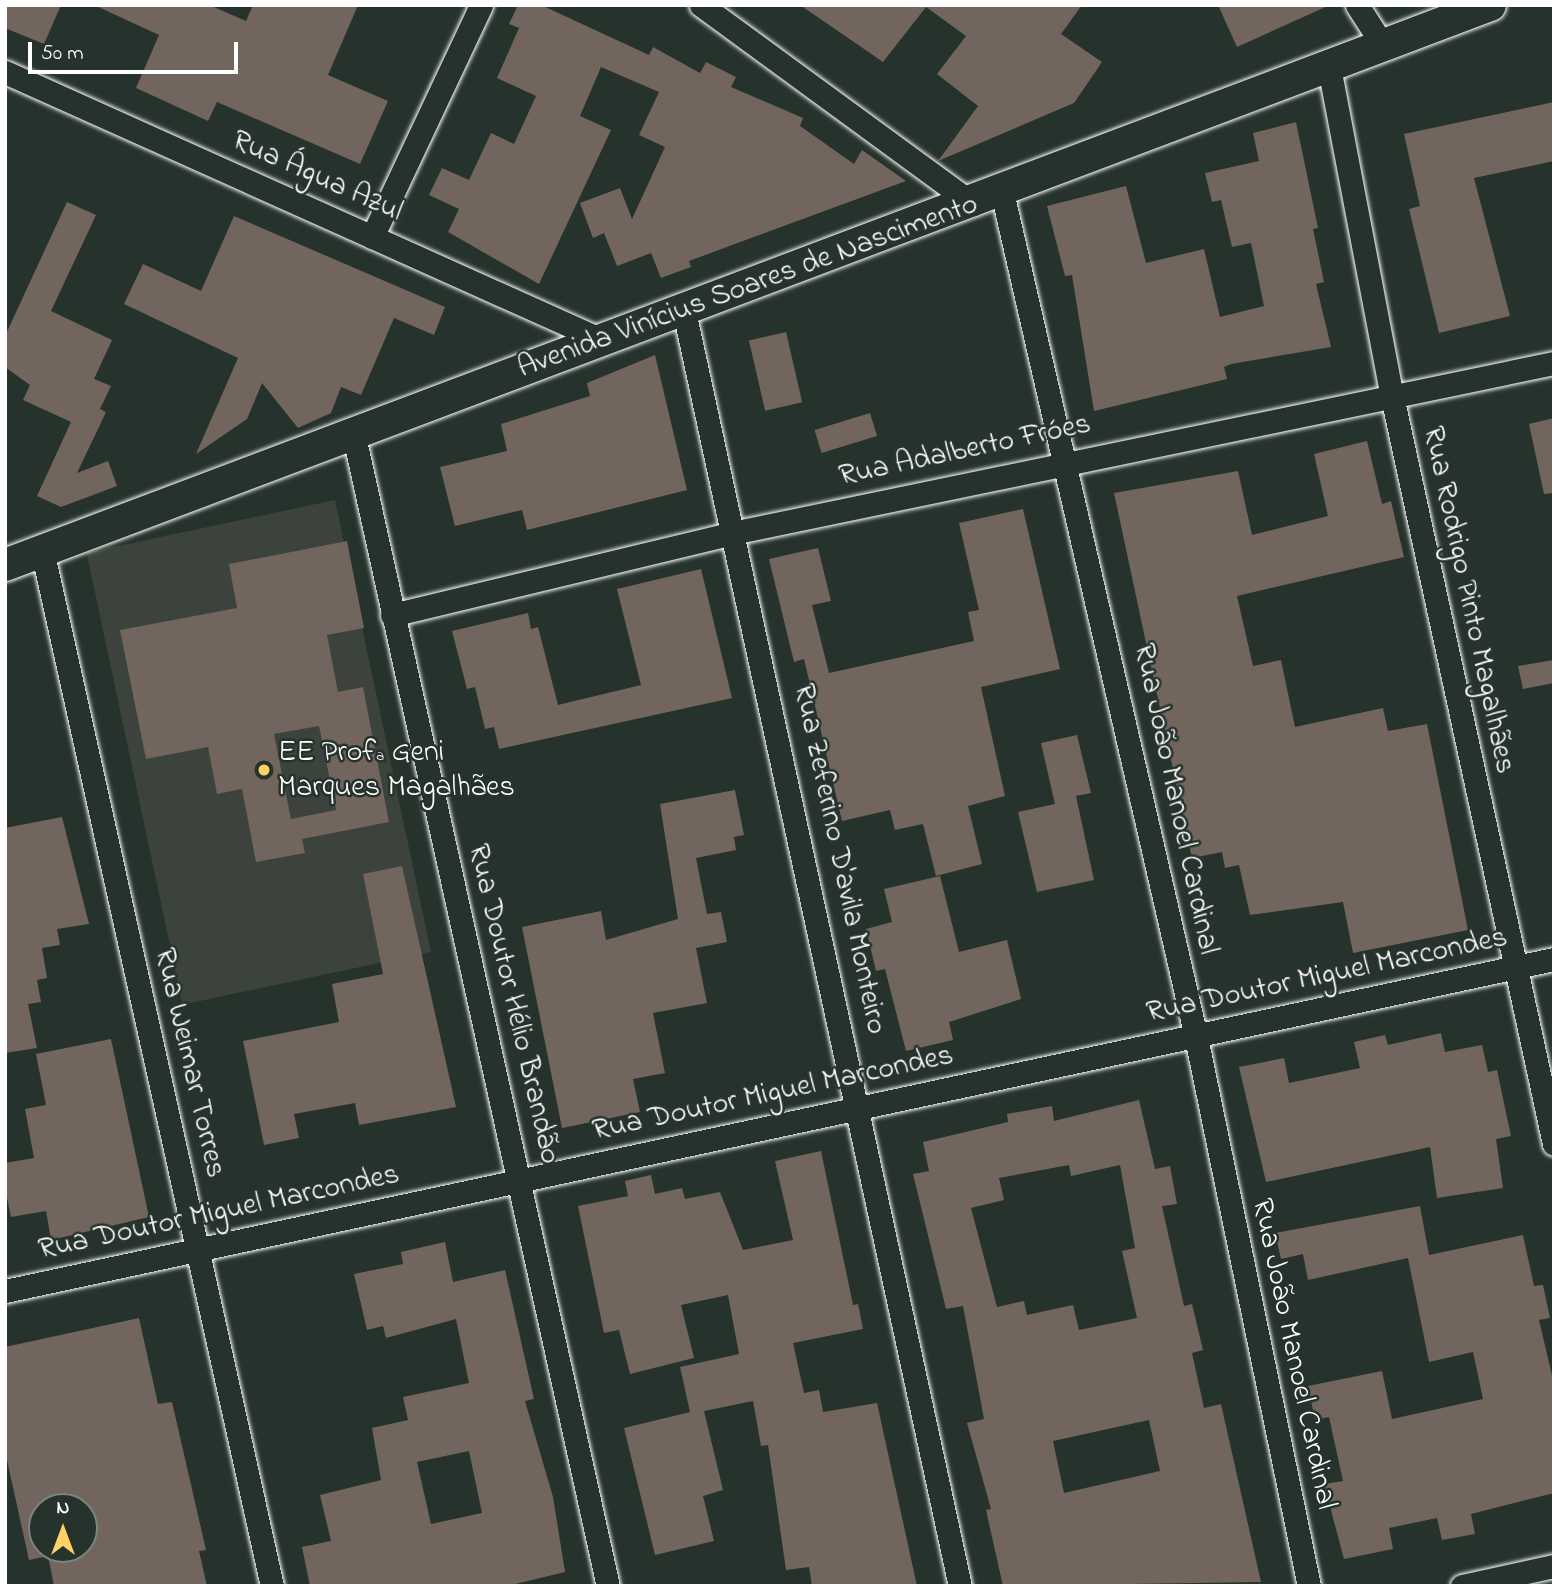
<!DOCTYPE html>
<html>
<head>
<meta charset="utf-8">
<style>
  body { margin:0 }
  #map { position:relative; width:1559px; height:1591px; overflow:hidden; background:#26332d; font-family:"Indie Flower",sans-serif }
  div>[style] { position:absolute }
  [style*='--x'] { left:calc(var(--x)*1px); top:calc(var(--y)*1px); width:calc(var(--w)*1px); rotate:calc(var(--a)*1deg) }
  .built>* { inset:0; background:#3c423c; transform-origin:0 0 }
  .building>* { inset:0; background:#71655e; transform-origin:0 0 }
  .roads { filter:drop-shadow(0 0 2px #fff) drop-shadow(0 0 2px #fff) }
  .street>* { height:23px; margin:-11.5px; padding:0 11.5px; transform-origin:11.5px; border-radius:11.5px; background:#26332d }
  .secondary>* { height:32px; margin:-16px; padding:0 16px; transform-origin:16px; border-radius:16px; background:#26332d }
  .dots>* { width:19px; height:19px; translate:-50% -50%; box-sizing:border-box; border:4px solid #26332d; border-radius:50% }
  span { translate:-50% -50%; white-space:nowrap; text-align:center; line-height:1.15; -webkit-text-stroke:5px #26332d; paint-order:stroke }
  .street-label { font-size:30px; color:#fff }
  .poi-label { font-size:30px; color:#fff }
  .left { translate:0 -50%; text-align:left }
  .frame { position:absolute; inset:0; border:7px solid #fff; pointer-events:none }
  .north { position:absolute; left:28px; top:1493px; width:70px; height:70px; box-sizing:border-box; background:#26332d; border:2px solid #7d8581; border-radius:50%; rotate:0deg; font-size:19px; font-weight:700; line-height:28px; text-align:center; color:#fff }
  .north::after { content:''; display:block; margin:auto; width:24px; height:32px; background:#ffd166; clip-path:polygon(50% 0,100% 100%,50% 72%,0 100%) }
  .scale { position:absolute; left:28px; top:42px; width:210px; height:32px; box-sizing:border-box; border:4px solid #fff; border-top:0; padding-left:9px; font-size:21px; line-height:24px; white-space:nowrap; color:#fff; -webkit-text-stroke:5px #26332d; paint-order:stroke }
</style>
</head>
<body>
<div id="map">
  <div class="built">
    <i style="left:335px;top:500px;width:462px;height:254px;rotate:78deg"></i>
  </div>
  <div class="building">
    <i style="clip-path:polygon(5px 5px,61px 5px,44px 44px,5px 28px)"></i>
    <i style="clip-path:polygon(94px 5px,209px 5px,246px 21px,253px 5px,358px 5px,328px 75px,388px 101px,360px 164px,217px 102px,208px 121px,136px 88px,159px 35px)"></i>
    <i style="clip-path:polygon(518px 5px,541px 5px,649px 55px,653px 47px,700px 73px,706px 62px,736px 77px,731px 87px,803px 118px,800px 126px,854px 164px,862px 150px,906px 181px,689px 261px,691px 267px,661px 278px,651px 253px,617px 266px,604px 233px,593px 238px,580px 203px,620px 188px,632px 219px,665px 147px,639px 135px,659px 92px,601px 67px,580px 116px,611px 130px,539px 284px,448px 232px,459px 209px,429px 195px,442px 168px,469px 180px,491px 133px,514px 144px,536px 96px,497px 78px,519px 28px,509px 24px)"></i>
    <i style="clip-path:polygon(800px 5px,1082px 5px,1061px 34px,1102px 62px,1074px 103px,938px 161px,978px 106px,937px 74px,966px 36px,926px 7px,883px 62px)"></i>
    <i style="clip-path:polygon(1218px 5px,1330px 5px,1237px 47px)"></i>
    <i style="clip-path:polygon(1554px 102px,1554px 161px,1474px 178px,1510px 316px,1439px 333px,1409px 209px,1420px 206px,1404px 134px)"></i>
    <i style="clip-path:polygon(1296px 122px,1318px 228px,1313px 229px,1324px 282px,1316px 284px,1331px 347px,1231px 364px,1224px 367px,1227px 379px,1094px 411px,1072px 275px,1065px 276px,1047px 206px,1126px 186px,1146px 263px,1204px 249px,1220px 317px,1264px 306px,1251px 243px,1232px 247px,1221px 200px,1212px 202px,1205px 173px,1259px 161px,1253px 133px)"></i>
    <i style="clip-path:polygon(67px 202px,96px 215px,51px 311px,112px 340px,94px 379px,111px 386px,100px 409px,106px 412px,77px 473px,108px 461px,117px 486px,61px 507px,37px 496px,71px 422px,23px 400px,30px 385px,5px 367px,5px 336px)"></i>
    <i style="clip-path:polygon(234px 216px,445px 307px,434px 335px,394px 318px,361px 395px,341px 387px,331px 413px,298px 428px,262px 383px,247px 419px,196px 454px,238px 358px,124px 304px,143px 264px,201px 291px)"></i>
    <i style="left:786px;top:332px;width:72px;height:38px;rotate:77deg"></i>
    <i style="clip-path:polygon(655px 355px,687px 490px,527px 530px,522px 510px,455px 526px,440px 467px,507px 451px,501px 424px,590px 396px,587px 383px)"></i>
    <i style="left:870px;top:413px;width:24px;height:58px;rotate:73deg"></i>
    <i style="clip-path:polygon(1554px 418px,1554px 493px,1544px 494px,1529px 424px)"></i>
    <i style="clip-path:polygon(1367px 441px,1382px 504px,1391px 501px,1404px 557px,1237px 596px,1253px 666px,1281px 660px,1295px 727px,1383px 708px,1388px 731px,1427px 724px,1468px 930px,1353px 953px,1343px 902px,1250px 915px,1239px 865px,1225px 868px,1222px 852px,1192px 858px,1114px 493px,1238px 471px,1252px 535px,1328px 516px,1314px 454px)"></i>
    <i style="clip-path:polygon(1023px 509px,1060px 669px,981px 687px,1005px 796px,968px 806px,982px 864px,936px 876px,923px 824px,895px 830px,890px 810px,842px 821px,804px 659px,794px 662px,769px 559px,818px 548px,831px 601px,812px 605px,829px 673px,974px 641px,968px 612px,979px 610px,959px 523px)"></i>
    <i style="clip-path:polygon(evenodd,347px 541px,364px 628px,327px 635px,338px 692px,363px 687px,389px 822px,302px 839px,305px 853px,256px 862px,242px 789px,217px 794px,208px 747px,146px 759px,120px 630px,237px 608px,229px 564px,347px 541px,319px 726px,336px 810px,291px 819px,274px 734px,319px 726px)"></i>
    <i style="clip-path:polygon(701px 569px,732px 698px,499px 749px,494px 727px,485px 729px,475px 687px,467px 689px,452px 631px,528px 613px,531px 629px,538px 627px,558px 705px,641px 685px,617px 589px)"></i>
    <i style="clip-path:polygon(1554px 660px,1554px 683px,1523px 689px,1518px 666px)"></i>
    <i style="clip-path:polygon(1077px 735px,1091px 793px,1076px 796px,1094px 880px,1037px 892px,1018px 812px,1055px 804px,1041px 743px)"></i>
    <i style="clip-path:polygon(735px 790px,744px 835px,734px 837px,736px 850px,696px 858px,707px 914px,721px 912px,727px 942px,696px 948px,707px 1003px,653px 1013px,665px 1073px,633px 1079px,640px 1112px,562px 1128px,522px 927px,601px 911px,606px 940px,678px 919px,660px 804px)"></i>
    <i style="clip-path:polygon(62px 817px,89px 924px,57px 929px,60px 945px,42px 948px,47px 978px,37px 980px,41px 1002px,28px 1004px,37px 1048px,5px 1053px,5px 828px)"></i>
    <i style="clip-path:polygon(402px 866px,456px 1107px,359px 1125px,355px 1103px,294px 1114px,299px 1138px,264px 1145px,243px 1041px,339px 1022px,332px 984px,383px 974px,363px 874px)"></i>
    <i style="clip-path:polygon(940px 876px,959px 952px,1007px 940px,1021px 999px,949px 1022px,953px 1040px,906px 1051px,885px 969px,876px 971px,866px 929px,892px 922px,884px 889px)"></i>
    <i style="clip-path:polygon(1441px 1033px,1445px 1052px,1482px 1045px,1488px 1072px,1497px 1070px,1511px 1136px,1496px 1139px,1503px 1188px,1437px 1198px,1430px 1147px,1266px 1182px,1239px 1067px,1284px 1058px,1289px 1083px,1360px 1068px,1354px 1042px,1385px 1035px,1388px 1045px)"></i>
    <i style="clip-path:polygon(111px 1039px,149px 1217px,51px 1240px,46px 1211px,11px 1217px,5px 1188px,5px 1163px,34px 1158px,25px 1109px,46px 1105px,36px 1054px)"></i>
    <i style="clip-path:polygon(evenodd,1139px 1100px,1155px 1169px,1170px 1166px,1177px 1204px,1162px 1206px,1184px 1306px,1192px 1304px,1203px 1350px,1192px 1353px,1204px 1408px,1221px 1404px,1261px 1582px,1003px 1586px,986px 1510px,991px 1509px,967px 1423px,984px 1419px,963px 1306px,946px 1309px,913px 1174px,929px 1171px,923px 1142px,1008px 1122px,1007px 1114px,1052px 1106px,1054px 1121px,1139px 1100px,1069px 1165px,1071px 1176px,1120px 1165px,1135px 1248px,1122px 1251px,1137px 1318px,1079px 1330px,1073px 1305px,1027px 1315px,1024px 1301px,997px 1307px,971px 1208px,1004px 1200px,999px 1178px,1069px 1165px,1139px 1100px,1149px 1420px,1160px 1471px,1064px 1493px,1053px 1441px,1149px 1420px)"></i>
    <i style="clip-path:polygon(821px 1151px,853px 1305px,858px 1304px,863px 1329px,793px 1343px,804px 1393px,819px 1390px,823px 1412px,877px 1403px,917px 1586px,812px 1586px,809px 1567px,786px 1570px,768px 1445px,761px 1446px,753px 1401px,704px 1411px,723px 1490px,703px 1496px,714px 1541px,655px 1555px,624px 1428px,690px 1412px,680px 1367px,739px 1354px,728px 1295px,681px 1305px,694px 1358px,630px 1374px,619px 1330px,604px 1333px,578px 1206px,628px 1196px,625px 1181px,651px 1175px,655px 1194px,682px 1188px,685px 1199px,720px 1192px,743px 1250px,793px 1240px,775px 1161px)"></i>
    <i style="clip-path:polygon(1420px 1206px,1429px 1255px,1523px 1235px,1534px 1286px,1543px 1285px,1550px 1318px,1539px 1320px,1554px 1384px,1554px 1493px,1471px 1514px,1475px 1534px,1442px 1540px,1437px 1518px,1389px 1528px,1393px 1549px,1344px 1559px,1324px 1484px,1343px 1481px,1329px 1417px,1315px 1420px,1308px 1386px,1382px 1371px,1392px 1419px,1483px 1399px,1473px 1352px,1429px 1362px,1408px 1258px,1308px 1280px,1303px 1254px,1281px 1259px,1275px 1233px)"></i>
    <i style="clip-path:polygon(evenodd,445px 1242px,453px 1282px,505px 1270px,534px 1399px,525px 1401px,553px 1497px,565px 1572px,507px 1586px,310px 1586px,302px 1547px,331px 1541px,320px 1495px,381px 1480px,372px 1428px,408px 1420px,403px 1397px,469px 1383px,456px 1319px,386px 1338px,383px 1326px,367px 1330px,354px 1274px,403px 1264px,401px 1252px,445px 1242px,469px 1451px,482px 1513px,431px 1524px,417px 1462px,469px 1451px)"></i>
    <i style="clip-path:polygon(evenodd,139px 1318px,158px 1404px,172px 1402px,206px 1550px,199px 1551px,207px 1586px,54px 1586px,48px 1556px,29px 1560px,5px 1451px,5px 1347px,139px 1318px,42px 1507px,84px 1507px,84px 1549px,42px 1549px,42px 1507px)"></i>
  </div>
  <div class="roads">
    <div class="street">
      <i style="--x:701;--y:5;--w:337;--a:36.2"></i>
      <i style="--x:1357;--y:5;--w:46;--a:57.3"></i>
      <i style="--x:1329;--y:67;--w:335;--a:79.2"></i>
      <i style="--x:1392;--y:396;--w:765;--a:77.78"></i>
      <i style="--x:5;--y:72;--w:654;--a:24.18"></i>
      <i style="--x:1002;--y:192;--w:867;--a:77.07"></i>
      <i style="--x:1196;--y:1037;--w:561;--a:78.37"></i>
      <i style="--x:372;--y:237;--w:256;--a:-64.8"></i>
      <i style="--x:684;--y:311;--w:1305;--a:77.79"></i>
      <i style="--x:354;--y:436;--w:1178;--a:77.55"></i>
      <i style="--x:43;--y:554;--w:1057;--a:77.49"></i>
      <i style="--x:392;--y:615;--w:355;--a:-13.5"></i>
      <i style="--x:737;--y:532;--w:834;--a:-11.69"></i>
      <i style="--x:5;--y:1291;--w:1584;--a:-12.1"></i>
      <i style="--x:1462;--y:1586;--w:94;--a:-12.3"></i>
    </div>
    <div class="secondary">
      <i style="--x:5;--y:565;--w:1587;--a:-20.66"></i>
    </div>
  </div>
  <div class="dots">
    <i style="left:264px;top:770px;background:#ffd166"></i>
  </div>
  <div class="street-label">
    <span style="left:317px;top:177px;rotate:24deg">Rua Água Azul</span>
    <span style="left:748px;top:287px;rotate:-20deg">Avenida Vinícius Soares de Nascimento</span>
    <span style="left:965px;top:451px;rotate:-12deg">Rua Adalberto Fróes</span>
    <span style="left:1468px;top:600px;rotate:78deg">Rua Rodrigo Pinto Magalhães</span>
    <span style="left:1175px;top:799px;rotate:78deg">Rua João Manoel Cardinal</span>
    <span style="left:839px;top:859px;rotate:78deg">Rua Zeferino D'avila Monteiro</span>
    <span style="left:1327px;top:976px;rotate:-12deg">Rua Doutor Miguel Marcondes</span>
    <span style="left:513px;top:1004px;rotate:77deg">Rua Doutor Hélio Brandão</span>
    <span style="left:189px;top:1063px;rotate:77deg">Rua Weimar Torres</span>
    <span style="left:773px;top:1094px;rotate:-12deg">Rua Doutor Miguel Marcondes</span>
    <span style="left:219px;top:1213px;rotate:-12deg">Rua Doutor Miguel Marcondes</span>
    <span style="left:1293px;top:1354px;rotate:78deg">Rua João Manoel Cardinal</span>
  </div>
  <div class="poi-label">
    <span class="left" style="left:278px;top:770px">EE Profª Geni<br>Marques Magalhães</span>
  </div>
  <div class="frame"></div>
  <div class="north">N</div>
  <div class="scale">50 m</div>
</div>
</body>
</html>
